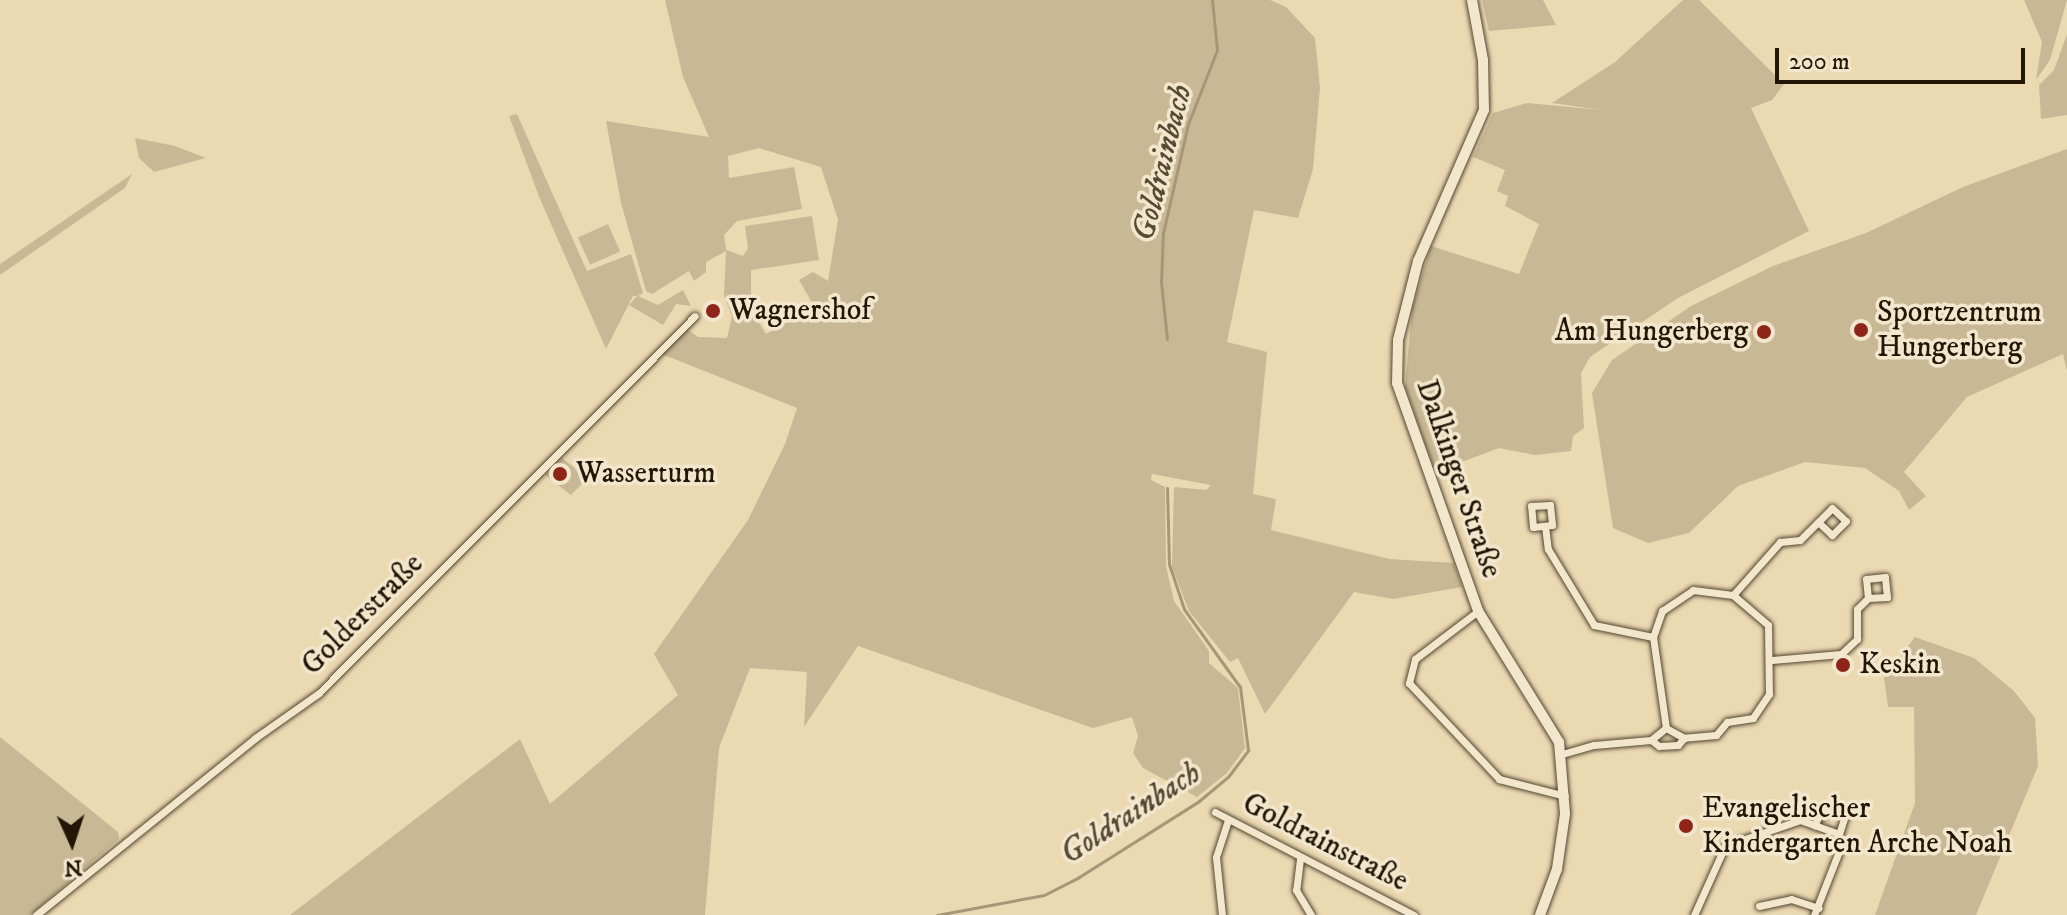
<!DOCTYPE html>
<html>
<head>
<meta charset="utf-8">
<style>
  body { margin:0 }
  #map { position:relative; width:2067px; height:915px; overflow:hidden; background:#ebd9b2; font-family:"IM FELL DW Pica",serif }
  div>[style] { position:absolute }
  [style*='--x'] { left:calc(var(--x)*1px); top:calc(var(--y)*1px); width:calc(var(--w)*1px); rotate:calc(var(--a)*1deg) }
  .green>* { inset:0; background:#c9b895; transform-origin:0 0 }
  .stream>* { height:3px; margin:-1.5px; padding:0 1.5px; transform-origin:1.5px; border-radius:1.5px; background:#a79778 }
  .roads { filter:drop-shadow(0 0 2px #544732) drop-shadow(0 0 2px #544732) }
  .street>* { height:7px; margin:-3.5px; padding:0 3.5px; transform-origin:3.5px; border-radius:3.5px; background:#f2e6cd }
  .secondary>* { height:10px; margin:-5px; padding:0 5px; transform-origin:5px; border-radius:5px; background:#f2e6cd }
  .dots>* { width:22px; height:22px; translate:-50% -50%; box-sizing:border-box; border:4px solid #f2e6cd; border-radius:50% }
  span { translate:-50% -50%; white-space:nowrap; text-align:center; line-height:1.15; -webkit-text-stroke:7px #f2e6cd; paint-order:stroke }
  .poi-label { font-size:30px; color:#221607 }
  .left { translate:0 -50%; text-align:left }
  .right { translate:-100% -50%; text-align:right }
  .street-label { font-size:30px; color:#221607 }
  .water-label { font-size:32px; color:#574a34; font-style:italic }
  .north { position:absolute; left:32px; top:803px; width:80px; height:80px; -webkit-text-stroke:6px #f2e6cd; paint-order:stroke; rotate:177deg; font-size:22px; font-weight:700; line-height:32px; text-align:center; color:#221607 }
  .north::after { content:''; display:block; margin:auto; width:28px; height:36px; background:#221607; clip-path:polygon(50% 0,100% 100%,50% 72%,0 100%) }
  .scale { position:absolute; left:1775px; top:48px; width:250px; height:36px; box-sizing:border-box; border:4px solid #221607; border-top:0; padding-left:10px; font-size:24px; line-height:28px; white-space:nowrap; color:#221607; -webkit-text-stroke:6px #f2e6cd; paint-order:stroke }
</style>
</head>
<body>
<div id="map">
  <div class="green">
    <i style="clip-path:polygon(evenodd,665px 0,1270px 0,1286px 7px,1315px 38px,1320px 88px,1313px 169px,1298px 218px,1254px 210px,1227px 342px,1267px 352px,1253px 494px,1276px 499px,1271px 530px,1389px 559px,1454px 563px,1462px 587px,1393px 599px,1354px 592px,1265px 714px,1238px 658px,1230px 662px,1189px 611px,1172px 567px,1174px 487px,1206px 490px,1211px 485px,1152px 474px,1151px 480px,1165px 487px,1166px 566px,1174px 601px,1209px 651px,1209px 663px,1238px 688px,1245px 748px,1227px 773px,1197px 797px,1143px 768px,1133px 753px,1138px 736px,1132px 717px,1093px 728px,858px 646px,804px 727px,807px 672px,750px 668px,719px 748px,705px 915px,290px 915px,520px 739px,550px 804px,678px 695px,654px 654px,748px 520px,785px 444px,797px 408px,659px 353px,684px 327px,698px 337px,727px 338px,732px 317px,724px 295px,726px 251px,706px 262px,706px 272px,694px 281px,689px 271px,652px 294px,646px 291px,621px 203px,606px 121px,709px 137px,683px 77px,665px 0,759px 148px,821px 167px,838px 220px,828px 281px,813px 272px,799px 280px,814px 306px,766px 334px,751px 309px,751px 270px,819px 260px,812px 216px,745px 226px,748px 248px,743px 256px,726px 250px,724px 235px,737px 221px,802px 209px,794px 167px,729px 178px,728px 156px,759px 148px)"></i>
    <i style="clip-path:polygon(1482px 0,1543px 0,1556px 25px,1489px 31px)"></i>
    <i style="clip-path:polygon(1683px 0,1699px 0,1784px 84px,1772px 100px,1751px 108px,1809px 231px,1678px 298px,1590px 357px,1581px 373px,1584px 428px,1573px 436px,1571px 451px,1535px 455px,1499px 448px,1435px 472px,1405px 387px,1412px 309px,1431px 246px,1519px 274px,1539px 224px,1505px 206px,1508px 196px,1497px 191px,1505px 170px,1473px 157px,1493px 113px,1527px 103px,1602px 110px,1552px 103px,1615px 62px)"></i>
    <i style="clip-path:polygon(2024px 0,2067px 0,2050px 60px,2036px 80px,2042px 42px)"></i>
    <i style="clip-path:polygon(2067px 34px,2067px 115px,2041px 119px,2039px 85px,2054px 70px)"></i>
    <i style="clip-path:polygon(517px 114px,587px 271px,631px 254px,643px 293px,638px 296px,658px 305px,683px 290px,691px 306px,676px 304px,663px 325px,629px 305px,637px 296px,633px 296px,606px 349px,540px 199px,509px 116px)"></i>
    <i style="clip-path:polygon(135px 138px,175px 146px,206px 158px,154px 172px,139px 158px)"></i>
    <i style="clip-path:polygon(2067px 149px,2067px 371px,2063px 354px,1967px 397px,1904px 472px,1926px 496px,1909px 510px,1899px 491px,1865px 468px,1805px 462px,1738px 486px,1689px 533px,1648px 543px,1613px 528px,1592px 393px,1612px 360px,1691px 306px,1773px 266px,1866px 233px,1963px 187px)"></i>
    <i style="clip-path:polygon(132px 174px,125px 188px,0 275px,0 264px)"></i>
    <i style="left:608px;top:224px;width:30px;height:33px;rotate:66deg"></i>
    <i style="clip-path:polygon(562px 458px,588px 478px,571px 495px,545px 475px)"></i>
    <i style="clip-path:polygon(1915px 637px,1974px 658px,2014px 691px,2035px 718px,2038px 766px,1976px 915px,1875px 915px,1915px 803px,1914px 707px,1888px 707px,1884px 678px)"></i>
    <i style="clip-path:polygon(0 737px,118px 832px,119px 839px,30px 915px,0 915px)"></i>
  </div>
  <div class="stream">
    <i style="--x:1167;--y:339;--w:57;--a:-96"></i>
    <i style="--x:1161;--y:282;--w:49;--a:-87.7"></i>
    <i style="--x:1163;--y:233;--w:112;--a:-77.1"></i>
    <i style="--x:1188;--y:124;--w:79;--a:-68.6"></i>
    <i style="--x:1217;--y:50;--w:50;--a:-95.7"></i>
    <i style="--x:937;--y:915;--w:109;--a:-10.6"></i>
    <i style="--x:1044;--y:895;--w:39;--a:-27"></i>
    <i style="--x:1079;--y:877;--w:142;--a:-32.3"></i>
    <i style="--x:1199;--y:801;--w:38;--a:-40"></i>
    <i style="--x:1228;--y:777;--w:34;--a:-53"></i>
    <i style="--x:1248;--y:750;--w:64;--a:-97.2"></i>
    <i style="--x:1240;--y:687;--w:96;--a:-125.7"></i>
    <i style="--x:1184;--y:609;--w:47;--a:-108.4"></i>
    <i style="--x:1169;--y:564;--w:76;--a:-91.5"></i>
  </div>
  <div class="roads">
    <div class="street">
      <i style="--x:1550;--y:505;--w:20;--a:84"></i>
      <i style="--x:1552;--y:525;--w:19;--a:174"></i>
      <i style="--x:1533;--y:527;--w:21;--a:-95"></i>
      <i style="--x:1531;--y:506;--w:19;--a:-3"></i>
      <i style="--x:1545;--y:526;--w:23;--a:83"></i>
      <i style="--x:1548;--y:549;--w:89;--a:58.8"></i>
      <i style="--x:1594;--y:625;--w:60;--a:11.5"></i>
      <i style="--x:1733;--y:595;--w:71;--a:-48.4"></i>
      <i style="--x:1780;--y:542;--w:20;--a:-6"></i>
      <i style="--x:1800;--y:540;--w:45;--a:-45"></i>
      <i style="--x:1832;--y:508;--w:19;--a:43"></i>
      <i style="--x:1846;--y:521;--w:20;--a:135"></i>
      <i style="--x:1832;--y:535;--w:19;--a:-137"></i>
      <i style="--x:1478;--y:611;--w:79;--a:142.7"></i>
      <i style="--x:1415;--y:659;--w:25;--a:104"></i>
      <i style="--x:1409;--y:683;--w:132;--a:46.8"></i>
      <i style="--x:1499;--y:779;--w:68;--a:14.4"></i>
      <i style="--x:1772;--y:660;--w:69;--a:-5"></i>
      <i style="--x:1841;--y:654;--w:22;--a:-43"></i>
      <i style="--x:1857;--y:639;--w:30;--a:-90"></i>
      <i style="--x:1857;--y:609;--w:16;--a:-45"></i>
      <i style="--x:1868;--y:598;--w:19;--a:-3"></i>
      <i style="--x:1887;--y:597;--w:20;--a:-96"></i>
      <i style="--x:1885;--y:577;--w:19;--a:174"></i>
      <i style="--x:1866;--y:579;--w:19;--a:84"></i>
      <i style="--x:1666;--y:728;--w:92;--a:-98.1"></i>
      <i style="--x:1653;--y:637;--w:28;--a:-71"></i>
      <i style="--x:1662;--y:611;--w:37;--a:-34"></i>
      <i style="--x:1693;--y:590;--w:40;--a:7.1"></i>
      <i style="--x:1733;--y:595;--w:46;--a:40.6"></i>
      <i style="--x:1768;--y:625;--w:69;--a:89.2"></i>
      <i style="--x:1769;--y:694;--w:29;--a:124"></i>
      <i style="--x:1753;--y:718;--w:26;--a:171"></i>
      <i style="--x:1727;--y:722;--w:17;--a:130"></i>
      <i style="--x:1716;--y:735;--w:32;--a:175"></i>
      <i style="--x:1666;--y:728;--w:21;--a:29"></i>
      <i style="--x:1684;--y:738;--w:9;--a:131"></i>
      <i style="--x:1678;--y:745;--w:19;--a:177"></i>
      <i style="--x:1659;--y:746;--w:10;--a:-143"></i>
      <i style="--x:1651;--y:740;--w:19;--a:-39"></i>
      <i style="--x:1562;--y:754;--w:33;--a:-16"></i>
      <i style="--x:1594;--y:745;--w:57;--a:-5"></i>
      <i style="--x:1215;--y:812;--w:224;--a:27.4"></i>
      <i style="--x:1300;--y:859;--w:31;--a:97"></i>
      <i style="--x:1296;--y:890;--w:29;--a:59"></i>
      <i style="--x:1759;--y:906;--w:33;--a:-12"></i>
      <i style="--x:1791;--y:899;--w:29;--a:18"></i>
      <i style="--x:36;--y:915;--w:282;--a:-38.9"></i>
      <i style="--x:255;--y:738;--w:78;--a:-35.1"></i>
      <i style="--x:319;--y:693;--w:532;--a:-45.08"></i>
      <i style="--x:1222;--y:915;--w:58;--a:-95.9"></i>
      <i style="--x:1216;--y:857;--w:38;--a:-72"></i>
      <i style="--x:1694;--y:915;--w:76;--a:-65.8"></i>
      <i style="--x:1725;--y:846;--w:79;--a:-19.1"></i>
      <i style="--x:1800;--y:820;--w:41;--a:19.7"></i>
      <i style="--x:1839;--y:834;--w:25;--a:-72"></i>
      <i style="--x:1847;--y:810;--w:9;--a:-162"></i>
      <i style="--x:1838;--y:807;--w:22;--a:153"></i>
      <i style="--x:1818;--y:817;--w:9;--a:111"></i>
      <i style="--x:1814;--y:915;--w:74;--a:-68.6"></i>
      <i style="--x:1841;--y:846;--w:12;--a:-99"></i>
    </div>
    <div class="secondary">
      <i style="--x:1472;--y:0;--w:61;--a:79.6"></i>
      <i style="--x:1483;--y:60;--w:50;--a:88.9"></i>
      <i style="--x:1484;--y:110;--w:165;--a:113.6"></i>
      <i style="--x:1418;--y:261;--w:81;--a:104.2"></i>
      <i style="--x:1398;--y:340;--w:43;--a:91.3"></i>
      <i style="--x:1397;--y:383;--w:242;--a:70.4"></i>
      <i style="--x:1478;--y:611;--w:154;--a:58.3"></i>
      <i style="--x:1559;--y:742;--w:72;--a:85.2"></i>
      <i style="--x:1565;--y:814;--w:56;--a:98.3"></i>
      <i style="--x:1557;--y:869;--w:49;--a:110.3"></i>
    </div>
  </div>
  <div class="dots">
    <i style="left:713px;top:311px;background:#8f2418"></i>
    <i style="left:1861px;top:330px;background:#8f2418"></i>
    <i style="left:1764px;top:332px;background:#8f2418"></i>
    <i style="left:560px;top:474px;background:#8f2418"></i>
    <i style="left:1843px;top:665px;background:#8f2418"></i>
    <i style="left:1686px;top:826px;background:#8f2418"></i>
  </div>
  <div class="poi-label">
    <span class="left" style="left:729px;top:311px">Wagnershof</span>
    <span class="left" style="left:1877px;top:330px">Sportzentrum<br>Hungerberg</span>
    <span class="right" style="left:1748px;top:332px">Am Hungerberg</span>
    <span class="left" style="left:576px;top:474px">Wasserturm</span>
    <span class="left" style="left:1859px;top:665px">Keskin</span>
    <span class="left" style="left:1702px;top:826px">Evangelischer<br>Kindergarten Arche Noah</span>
  </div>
  <div class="street-label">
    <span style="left:1458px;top:479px;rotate:71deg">Dalkinger Straße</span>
    <span style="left:363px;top:615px;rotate:-45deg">Golderstraße</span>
    <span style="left:1325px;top:843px;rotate:27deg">Goldrainstraße</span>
  </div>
  <div class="water-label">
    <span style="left:1163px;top:163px;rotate:-76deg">Goldrainbach</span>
    <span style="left:1131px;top:814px;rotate:-33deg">Goldrainbach</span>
  </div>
  <div class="north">N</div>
  <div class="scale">200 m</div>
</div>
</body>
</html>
